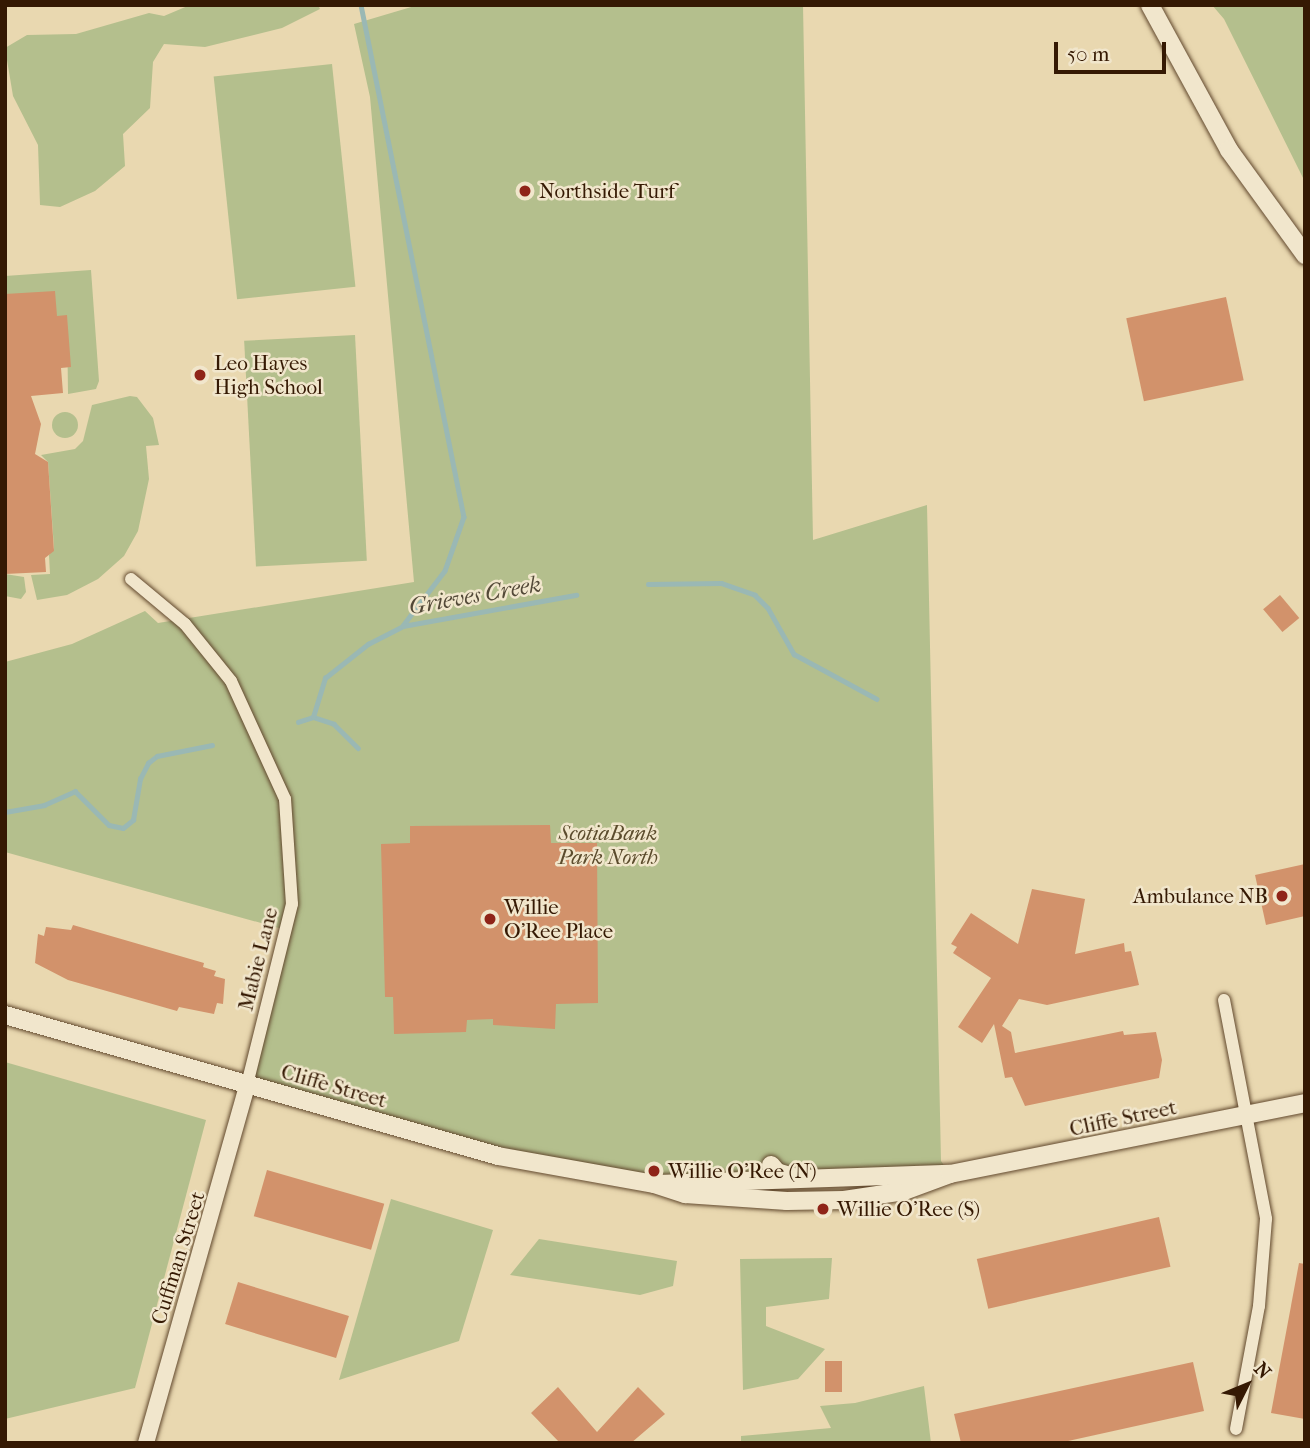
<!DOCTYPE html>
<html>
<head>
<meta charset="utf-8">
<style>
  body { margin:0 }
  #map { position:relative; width:1310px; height:1448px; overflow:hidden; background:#e9d8b0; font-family:"IM FELL French Canon",serif }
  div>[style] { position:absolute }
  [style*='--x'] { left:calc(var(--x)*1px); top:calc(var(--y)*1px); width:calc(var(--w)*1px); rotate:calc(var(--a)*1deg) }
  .green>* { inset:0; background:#b4bf8d; transform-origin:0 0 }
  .round { border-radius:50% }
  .stream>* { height:4.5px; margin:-2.25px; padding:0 2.25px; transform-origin:2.25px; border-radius:2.25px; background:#9ab8b4 }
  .building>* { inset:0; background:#d2926b; transform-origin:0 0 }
  .roads { filter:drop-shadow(0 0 2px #62492e) drop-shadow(0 0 2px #62492e) }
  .minor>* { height:12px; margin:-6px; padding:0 6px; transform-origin:6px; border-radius:6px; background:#f1e6cc }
  .tertiary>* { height:16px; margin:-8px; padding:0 8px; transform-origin:8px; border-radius:8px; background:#f1e6cc }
  .secondary>* { height:18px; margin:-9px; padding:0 9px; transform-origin:9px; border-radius:9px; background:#f1e6cc }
  .dots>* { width:19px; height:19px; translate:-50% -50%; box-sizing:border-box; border:4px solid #f1e6cc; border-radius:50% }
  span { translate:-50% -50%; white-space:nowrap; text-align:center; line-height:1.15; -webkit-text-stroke:5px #f1e6cc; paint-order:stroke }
  .poi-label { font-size:21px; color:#351903 }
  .left { translate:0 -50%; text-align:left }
  .right { translate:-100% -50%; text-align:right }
  .park-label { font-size:21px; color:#5b4b2c; font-style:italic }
  .street-label { font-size:21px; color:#351903 }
  .water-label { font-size:23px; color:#534938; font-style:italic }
  .frame { position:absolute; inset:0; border:7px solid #351903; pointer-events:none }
  .north { position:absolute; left:1212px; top:1350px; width:70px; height:70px; -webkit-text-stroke:5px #f1e6cc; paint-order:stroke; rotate:47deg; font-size:19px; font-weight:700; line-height:28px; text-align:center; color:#351903 }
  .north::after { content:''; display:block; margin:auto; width:24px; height:32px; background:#351903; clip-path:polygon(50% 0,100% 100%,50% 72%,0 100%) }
  .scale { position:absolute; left:1054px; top:42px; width:112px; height:32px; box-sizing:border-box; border:4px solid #351903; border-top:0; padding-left:9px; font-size:21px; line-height:24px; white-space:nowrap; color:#351903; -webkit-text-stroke:5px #f1e6cc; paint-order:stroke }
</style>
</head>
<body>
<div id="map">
  <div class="green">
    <i style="clip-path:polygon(190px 5px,318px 5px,320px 9px,282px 28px,205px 47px,164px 44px,153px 62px,150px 108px,123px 134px,125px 166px,95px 191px,60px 207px,40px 205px,38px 145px,13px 96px,5px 48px,27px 35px,76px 34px,149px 13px,164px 16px)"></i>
    <i style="clip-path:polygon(418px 5px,803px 5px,813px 540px,927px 505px,941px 1161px,950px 1174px,787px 1181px,574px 1173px,247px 1085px,286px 930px,5px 852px,5px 662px,72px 644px,145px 611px,158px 623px,414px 582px,370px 97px,354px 24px)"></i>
    <i style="clip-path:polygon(1212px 5px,1305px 5px,1305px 182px,1224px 19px)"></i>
    <i style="left:332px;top:64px;width:224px;height:119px;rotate:84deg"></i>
    <i style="clip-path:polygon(91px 270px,99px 381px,96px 389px,68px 394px,67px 316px,57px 316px,5px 294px,5px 276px)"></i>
    <i style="left:355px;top:335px;width:226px;height:111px;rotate:87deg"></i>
    <i style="clip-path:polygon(130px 396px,137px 397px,153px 418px,159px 445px,146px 446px,149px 479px,138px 531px,124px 556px,98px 579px,67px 595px,37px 600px,31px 575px,50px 574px,49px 555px,54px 548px,48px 462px,41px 455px,75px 449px,83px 441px,92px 405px)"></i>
    <i class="round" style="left:52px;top:412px;width:26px;height:26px"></i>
    <i style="clip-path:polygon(5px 574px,24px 577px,26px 592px,21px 599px,5px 596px)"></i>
    <i style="clip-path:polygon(5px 1062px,206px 1120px,135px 1388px,5px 1419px)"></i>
    <i style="clip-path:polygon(391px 1199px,493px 1230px,459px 1341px,339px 1380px)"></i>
    <i style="clip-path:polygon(539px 1239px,677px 1261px,673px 1286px,640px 1295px,510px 1275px)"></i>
    <i style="clip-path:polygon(832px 1258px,829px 1299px,766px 1307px,766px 1326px,825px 1349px,798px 1379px,743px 1390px,740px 1259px)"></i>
    <i style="clip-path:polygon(924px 1386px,931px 1443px,741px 1443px,741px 1436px,831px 1428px,820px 1406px,855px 1403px)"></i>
  </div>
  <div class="stream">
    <i style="--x:361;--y:5;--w:522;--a:78.63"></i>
    <i style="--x:464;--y:517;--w:57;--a:109.4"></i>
    <i style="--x:445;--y:571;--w:69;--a:127.4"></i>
    <i style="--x:648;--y:584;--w:73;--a:-0.8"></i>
    <i style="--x:721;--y:583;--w:36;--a:19"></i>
    <i style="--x:755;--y:595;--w:18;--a:45"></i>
    <i style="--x:768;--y:608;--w:53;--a:60.5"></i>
    <i style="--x:794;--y:654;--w:94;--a:28.5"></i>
    <i style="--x:313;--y:717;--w:22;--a:18"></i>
    <i style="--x:334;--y:724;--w:34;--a:45"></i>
    <i style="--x:298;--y:722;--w:16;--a:-18"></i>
    <i style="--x:313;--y:717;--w:41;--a:-72.9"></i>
    <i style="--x:325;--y:678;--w:55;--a:-38.3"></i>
    <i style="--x:368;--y:644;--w:39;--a:-27"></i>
    <i style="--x:403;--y:626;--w:176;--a:-10.2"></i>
    <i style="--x:5;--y:812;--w:40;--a:-10"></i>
    <i style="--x:44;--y:805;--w:34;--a:-24"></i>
    <i style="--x:75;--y:791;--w:48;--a:45"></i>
    <i style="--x:109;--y:825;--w:14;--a:12"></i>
    <i style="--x:123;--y:828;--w:13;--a:-39"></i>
    <i style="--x:133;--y:820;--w:42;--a:-80.3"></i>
    <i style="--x:140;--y:779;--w:18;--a:-63"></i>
    <i style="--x:148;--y:763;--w:11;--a:-38"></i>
    <i style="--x:157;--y:756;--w:56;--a:-11.3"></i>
  </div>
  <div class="building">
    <i style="clip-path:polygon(55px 291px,57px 316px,67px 315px,71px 367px,61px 368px,63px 393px,31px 396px,41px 424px,35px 454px,48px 462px,54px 551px,45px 558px,46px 572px,5px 574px,5px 294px)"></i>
    <i style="left:1226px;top:297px;width:85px;height:102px;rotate:78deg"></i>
    <i style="left:1280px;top:595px;width:30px;height:22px;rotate:50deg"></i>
    <i style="clip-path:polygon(550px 825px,551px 843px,597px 843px,598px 1003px,556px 1004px,555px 1029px,493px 1025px,493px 1019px,467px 1020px,466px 1032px,394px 1034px,393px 997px,385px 997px,381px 844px,410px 843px,410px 826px)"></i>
    <i style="clip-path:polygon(1305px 864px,1305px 916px,1266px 925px,1255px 875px)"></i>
    <i style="clip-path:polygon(1032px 889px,1085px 899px,1075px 954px,1124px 943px,1125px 952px,1131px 951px,1139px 985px,1047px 1005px,1019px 999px,1002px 1026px,1011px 1032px,1015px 1053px,1123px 1031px,1124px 1035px,1156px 1032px,1162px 1060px,1159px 1078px,1025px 1106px,1012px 1077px,1005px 1078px,994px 1024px,982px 1043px,958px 1027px,991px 978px,953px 953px,957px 947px,951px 944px,971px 913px,1018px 944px)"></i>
    <i style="clip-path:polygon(73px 925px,204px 963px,203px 967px,216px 971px,214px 976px,225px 979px,223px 1004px,217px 1003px,214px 1014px,179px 1007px,177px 1011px,68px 980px,35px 963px,38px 934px,44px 936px,46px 927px,71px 930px)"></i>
    <i style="left:267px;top:1170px;width:122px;height:48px;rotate:16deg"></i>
    <i style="left:1159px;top:1217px;width:51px;height:187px;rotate:77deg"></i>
    <i style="clip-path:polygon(1299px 1263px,1305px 1264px,1305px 1419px,1271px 1413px)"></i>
    <i style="left:238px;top:1282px;width:116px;height:44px;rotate:17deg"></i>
    <i style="left:825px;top:1361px;width:17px;height:31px"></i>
    <i style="clip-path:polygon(1193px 1362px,1204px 1411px,1059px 1443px,961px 1443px,954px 1414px)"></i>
    <i style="clip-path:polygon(558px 1387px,597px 1432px,638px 1387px,665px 1414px,631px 1443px,560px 1443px,531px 1413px)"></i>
  </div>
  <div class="roads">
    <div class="minor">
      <i style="--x:131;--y:579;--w:70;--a:39.8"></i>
      <i style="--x:185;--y:624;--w:73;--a:51.1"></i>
      <i style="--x:231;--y:681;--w:130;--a:65.4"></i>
      <i style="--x:285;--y:799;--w:105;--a:86.2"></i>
      <i style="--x:292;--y:904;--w:187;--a:104"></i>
      <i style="--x:1224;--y:1000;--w:223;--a:79.1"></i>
      <i style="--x:1266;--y:1219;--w:87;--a:94.6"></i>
      <i style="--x:1259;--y:1306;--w:125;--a:100.6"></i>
    </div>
    <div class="tertiary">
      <i style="--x:146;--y:1443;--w:372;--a:-74.2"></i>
    </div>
    <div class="secondary">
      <i style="--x:1150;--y:5;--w:165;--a:61.4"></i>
      <i style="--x:1229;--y:150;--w:130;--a:54.1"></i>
      <i style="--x:5;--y:1015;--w:513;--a:15.96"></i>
      <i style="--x:498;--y:1156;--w:158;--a:10.2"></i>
      <i style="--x:654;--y:1184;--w:33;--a:18"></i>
      <i style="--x:685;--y:1194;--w:102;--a:3.9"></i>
      <i style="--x:787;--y:1201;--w:57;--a:-1"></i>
      <i style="--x:844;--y:1200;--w:61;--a:-8.5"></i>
      <i style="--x:904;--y:1191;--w:49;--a:-20.3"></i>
      <i style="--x:771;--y:1165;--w:9;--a:49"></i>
      <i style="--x:777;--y:1172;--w:21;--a:17"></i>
      <i style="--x:658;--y:1184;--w:292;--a:-2"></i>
      <i style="--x:950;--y:1174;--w:362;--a:-11.3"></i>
    </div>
  </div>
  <div class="dots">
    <i style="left:525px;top:191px;background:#8f2418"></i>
    <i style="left:200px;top:375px;background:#8f2418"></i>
    <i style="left:1282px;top:896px;background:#8f2418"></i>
    <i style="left:490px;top:919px;background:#8f2418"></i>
    <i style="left:654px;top:1171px;background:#8f2418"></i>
    <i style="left:823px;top:1209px;background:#8f2418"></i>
  </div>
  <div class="poi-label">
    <span class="left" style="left:539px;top:191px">Northside Turf</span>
    <span class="left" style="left:214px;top:375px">Leo Hayes<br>High School</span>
    <span class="right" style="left:1268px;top:896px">Ambulance NB</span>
    <span class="left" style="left:504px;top:919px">Willie<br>O'Ree Place</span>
    <span class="left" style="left:668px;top:1171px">Willie O'Ree (N)</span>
    <span class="left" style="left:837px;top:1209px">Willie O'Ree (S)</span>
  </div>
  <div class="park-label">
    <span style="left:608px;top:845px">ScotiaBank<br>Park North</span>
  </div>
  <div class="street-label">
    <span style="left:258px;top:959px;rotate:-76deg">Mabie Lane</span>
    <span style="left:334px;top:1086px;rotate:16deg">Cliffe Street</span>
    <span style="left:1123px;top:1118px;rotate:-12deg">Cliffe Street</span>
    <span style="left:178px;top:1258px;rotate:-73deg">Cuffman Street</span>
  </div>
  <div class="water-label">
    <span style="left:475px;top:596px;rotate:-10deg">Grieves Creek</span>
  </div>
  <div class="frame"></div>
  <div class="north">N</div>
  <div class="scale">50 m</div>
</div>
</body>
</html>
